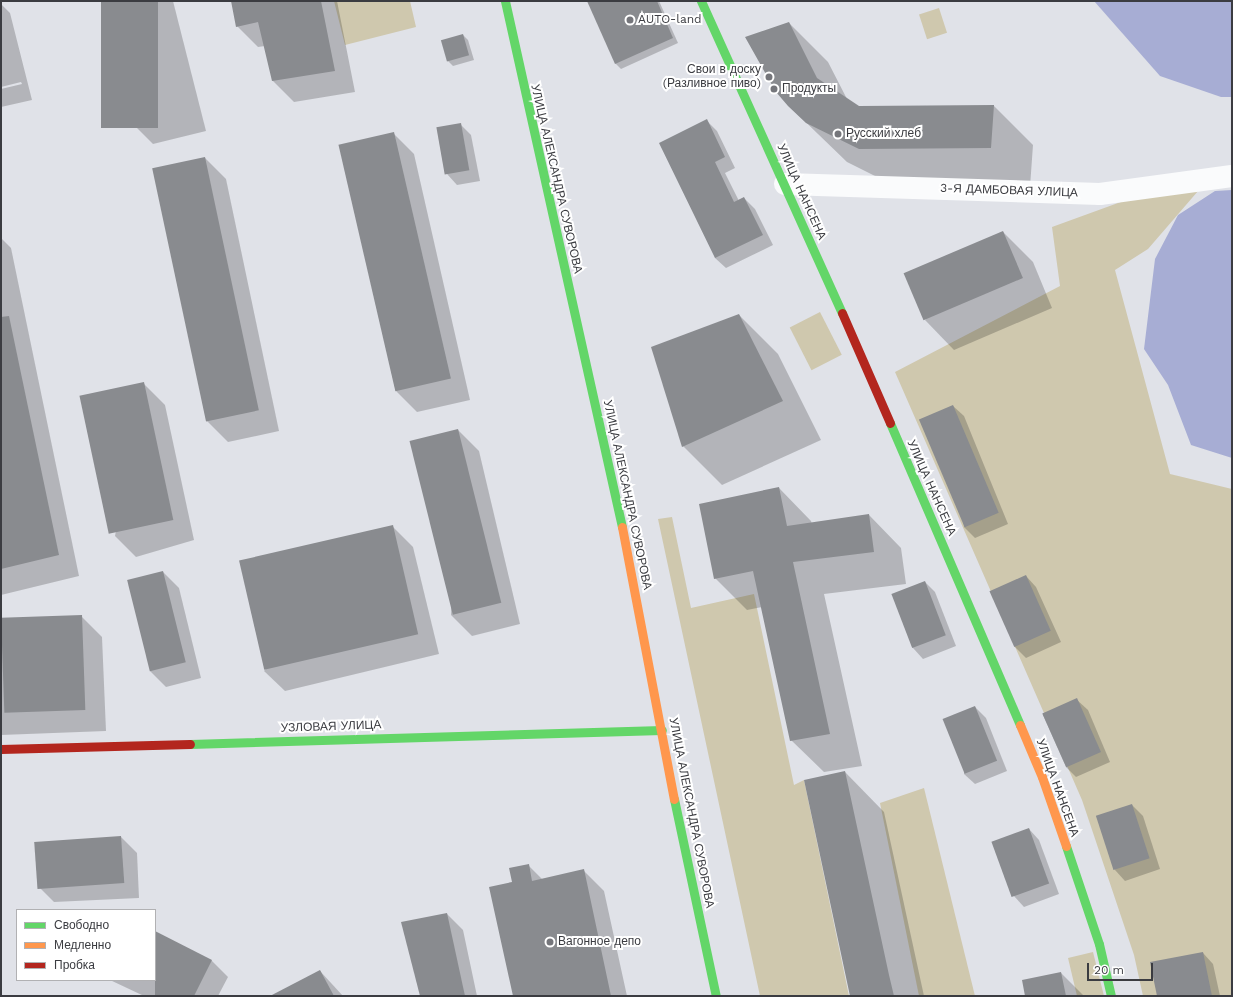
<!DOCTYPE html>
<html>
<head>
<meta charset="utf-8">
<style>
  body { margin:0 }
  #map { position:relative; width:1233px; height:997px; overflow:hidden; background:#e0e2e8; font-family:"Work Sans",sans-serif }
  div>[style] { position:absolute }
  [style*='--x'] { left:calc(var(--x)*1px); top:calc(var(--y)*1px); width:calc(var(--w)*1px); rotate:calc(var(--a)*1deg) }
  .green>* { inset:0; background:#cfc8ae; transform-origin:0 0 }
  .water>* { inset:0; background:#a7add4 }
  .shadow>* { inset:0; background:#0003 }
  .building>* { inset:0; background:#898b8f; transform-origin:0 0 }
  .street>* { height:22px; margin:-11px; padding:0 11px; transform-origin:11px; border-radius:11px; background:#fafbfc }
  .fast>* { height:9px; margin:-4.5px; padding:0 4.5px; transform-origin:4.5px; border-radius:4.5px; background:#63d668 }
  .slow>* { height:9px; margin:-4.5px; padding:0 4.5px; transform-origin:4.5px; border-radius:4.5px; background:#ff974d }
  .jam>* { height:9px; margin:-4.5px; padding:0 4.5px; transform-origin:4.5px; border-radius:4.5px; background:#b3261e }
  .dots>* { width:11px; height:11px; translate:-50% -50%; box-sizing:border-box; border:2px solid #fff; border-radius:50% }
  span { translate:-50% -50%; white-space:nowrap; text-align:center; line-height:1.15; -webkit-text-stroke:4px #fff; paint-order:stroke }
  .poi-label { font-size:12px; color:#3b3c41 }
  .left { translate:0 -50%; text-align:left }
  .right { translate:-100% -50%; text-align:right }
  .street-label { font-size:12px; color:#3b3c41 }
  .frame { position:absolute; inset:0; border:2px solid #3b3c41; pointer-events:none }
  .legend { position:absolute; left:16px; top:909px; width:140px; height:72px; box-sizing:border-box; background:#fff; border:1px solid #b1b1b3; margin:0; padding:5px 7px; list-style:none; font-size:12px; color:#3b3c41 }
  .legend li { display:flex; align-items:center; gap:8px; height:20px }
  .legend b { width:20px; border:1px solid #b1b1b3 }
  .scale { position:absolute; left:1087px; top:963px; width:66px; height:18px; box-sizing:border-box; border:2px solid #3b3c41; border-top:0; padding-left:5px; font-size:12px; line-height:14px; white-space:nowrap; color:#3b3c41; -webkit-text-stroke:3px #fff; paint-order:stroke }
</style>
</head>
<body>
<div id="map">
  <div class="green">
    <i style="clip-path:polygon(334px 1px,410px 1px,416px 27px,345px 45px)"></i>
    <i style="left:939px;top:8px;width:26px;height:21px;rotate:72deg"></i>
    <i style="clip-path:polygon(1211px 176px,1148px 249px,1115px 270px,1170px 474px,1232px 489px,1232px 996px,1143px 996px,1134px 955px,1082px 800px,895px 372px,1060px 286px,1052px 227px,1162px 187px)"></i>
    <i style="left:820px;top:312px;width:48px;height:34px;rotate:63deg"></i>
    <i style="clip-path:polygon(672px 517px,691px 608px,754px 594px,794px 785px,804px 780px,849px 996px,760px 996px,658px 519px)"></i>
    <i style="clip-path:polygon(924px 788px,975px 996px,919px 996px,880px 803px)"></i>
    <i style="clip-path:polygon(1093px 952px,1104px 996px,1077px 996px,1068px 958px)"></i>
  </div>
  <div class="water">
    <i style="clip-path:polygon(1094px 1px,1232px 1px,1232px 97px,1221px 97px,1160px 76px)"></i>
    <i style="clip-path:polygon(1232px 190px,1232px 458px,1191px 445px,1168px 385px,1144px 349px,1155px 259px,1178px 215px,1215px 191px)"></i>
  </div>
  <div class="shadow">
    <i style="clip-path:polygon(102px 1px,173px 1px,206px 131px,153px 144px,132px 123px)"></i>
    <i style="clip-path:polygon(232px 1px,337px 1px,355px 92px,294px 102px,273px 81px,265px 46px,258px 47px,237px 26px)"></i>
    <i style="clip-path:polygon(588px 1px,659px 1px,678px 43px,621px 69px,616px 64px)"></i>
    <i style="clip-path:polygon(1px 4px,10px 13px,32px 100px,1px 107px,1px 89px,22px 84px,21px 82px,1px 87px)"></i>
    <i style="clip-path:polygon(789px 23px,828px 62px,847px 99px,858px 107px,994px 106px,1033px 145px,1030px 187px,899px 188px,847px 162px,789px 106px)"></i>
    <i style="clip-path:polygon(463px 35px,468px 40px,474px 60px,453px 66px,448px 61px,442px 41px)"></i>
    <i style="clip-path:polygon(707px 121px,717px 131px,735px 168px,725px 173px,739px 201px,744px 198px,755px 209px,773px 245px,726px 268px,715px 258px)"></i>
    <i style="clip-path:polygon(460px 124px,471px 135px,480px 181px,457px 185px,447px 174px)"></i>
    <i style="clip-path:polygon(393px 133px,414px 154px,470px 400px,417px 412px,396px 391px,340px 146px)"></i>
    <i style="clip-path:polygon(205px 158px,226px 179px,279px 431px,228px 442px,207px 421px,153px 169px)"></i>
    <i style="clip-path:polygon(1003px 232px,1033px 262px,1052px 308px,954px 350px,925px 320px)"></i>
    <i style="clip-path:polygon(1px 238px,11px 248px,79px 576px,1px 595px)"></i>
    <i style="clip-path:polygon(739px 315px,778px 354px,821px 440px,722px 485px,683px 446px)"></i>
    <i style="clip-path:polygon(144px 384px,165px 405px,194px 540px,136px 557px,115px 536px)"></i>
    <i style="clip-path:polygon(953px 406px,964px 416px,1008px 524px,975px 538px,964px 527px)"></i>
    <i style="clip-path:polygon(458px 430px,479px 451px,520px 624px,472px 636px,451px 615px)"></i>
    <i style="clip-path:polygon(779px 488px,811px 521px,812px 524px,869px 515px,901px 548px,906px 584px,824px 594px,862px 766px,824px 772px,791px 740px,762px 607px,747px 610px,715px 578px)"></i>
    <i style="clip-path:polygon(392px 526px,413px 547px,439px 654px,285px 691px,264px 671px)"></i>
    <i style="clip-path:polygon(163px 572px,179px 588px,201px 678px,166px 687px,150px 671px)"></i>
    <i style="clip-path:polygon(1026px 576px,1036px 587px,1061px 642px,1026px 658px,1015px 647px)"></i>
    <i style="clip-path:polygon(925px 582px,935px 592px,956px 646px,923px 659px,913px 648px)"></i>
    <i style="clip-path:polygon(81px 616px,102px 637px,106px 731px,1px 735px,1px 620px)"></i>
    <i style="clip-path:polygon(1077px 700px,1088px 710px,1110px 762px,1076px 777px,1066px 767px,1043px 715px)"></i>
    <i style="clip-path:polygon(975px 707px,986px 718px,1007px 771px,975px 784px,964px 774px)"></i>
    <i style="clip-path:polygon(845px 772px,884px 812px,924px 996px,851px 996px)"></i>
    <i style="clip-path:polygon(1132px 805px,1143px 816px,1160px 869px,1125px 881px,1115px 870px)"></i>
    <i style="clip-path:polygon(1029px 829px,1039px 840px,1059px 894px,1024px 907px,1014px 896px)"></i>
    <i style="clip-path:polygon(121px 837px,137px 853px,139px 898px,54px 902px,38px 886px)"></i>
    <i style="clip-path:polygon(528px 865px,543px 880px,583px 870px,604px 891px,627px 996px,514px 996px,513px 883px)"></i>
    <i style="clip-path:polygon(447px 914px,463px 930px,477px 996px,421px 996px)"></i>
    <i style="clip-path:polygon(155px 932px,212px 961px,228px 977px,218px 996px,144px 996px,110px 980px,155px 980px)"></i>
    <i style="clip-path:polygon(1203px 953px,1213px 964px,1220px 996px,1158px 996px)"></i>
    <i style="clip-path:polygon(320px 971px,343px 996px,272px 996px)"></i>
    <i style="clip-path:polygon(1061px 973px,1084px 996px,1026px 996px)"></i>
  </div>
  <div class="building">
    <i style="left:101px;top:1px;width:57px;height:127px"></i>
    <i style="clip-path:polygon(231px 1px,321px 1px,335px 71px,272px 81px,258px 22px,236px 27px)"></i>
    <i style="clip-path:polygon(587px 1px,657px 1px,673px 38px,615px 64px)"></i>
    <i style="clip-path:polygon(789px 22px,817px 78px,859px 106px,994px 105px,991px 148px,859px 149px,806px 123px,788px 106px,776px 92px,745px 37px)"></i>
    <i style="left:463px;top:34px;width:22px;height:23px;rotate:74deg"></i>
    <i style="clip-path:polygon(707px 119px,725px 157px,715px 162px,734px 202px,744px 197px,763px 235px,715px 258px,659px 143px)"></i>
    <i style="left:461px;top:123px;width:48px;height:25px;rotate:80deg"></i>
    <i style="left:394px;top:132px;width:253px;height:57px;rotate:77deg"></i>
    <i style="left:205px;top:157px;width:259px;height:54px;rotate:78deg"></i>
    <i style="left:1003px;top:231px;width:51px;height:108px;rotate:67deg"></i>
    <i style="clip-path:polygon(739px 314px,783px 401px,682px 447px,651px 347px)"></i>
    <i style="clip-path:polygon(9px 316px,59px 555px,1px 569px,1px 317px)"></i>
    <i style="left:144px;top:382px;width:141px;height:66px;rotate:78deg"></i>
    <i style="left:953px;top:405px;width:117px;height:37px;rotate:67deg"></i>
    <i style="left:458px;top:429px;width:179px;height:50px;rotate:76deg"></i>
    <i style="clip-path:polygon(779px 487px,787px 526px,869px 514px,874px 552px,793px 562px,830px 734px,790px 741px,753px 571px,714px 579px,699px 504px)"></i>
    <i style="left:393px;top:525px;width:112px;height:158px;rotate:77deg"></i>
    <i style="left:163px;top:571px;width:94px;height:37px;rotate:76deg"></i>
    <i style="left:1026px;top:575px;width:61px;height:40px;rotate:66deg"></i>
    <i style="left:925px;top:581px;width:58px;height:36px;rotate:69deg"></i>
    <i style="left:82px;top:615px;width:95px;height:81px;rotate:88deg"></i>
    <i style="left:1077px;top:698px;width:59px;height:38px;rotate:66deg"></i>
    <i style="left:975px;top:706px;width:59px;height:35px;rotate:68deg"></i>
    <i style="clip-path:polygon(845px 771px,889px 975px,894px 996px,850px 996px,804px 780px)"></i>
    <i style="left:1132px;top:804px;width:57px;height:38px;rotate:72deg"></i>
    <i style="left:1029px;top:828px;width:59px;height:40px;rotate:70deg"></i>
    <i style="left:121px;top:836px;width:47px;height:87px;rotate:86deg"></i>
    <i style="clip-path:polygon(529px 864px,532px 881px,584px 869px,611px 996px,513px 996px,489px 887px,512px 882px,509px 868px)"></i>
    <i style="clip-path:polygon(447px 913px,465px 996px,420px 996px,401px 922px)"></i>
    <i style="clip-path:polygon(155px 931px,212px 960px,194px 996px,155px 996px)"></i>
    <i style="clip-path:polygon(1203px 952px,1212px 996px,1157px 996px,1150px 962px)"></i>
    <i style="clip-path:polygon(320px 970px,334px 996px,270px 996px)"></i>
    <i style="clip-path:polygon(1061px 972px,1066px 996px,1025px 996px,1022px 980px)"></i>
  </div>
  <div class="street">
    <i style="--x:785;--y:184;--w:315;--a:1.8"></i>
    <i style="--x:1100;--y:194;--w:133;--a:-7.8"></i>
  </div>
  <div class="fast">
    <i style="--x:505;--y:1;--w:539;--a:77.46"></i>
    <i style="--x:701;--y:1;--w:342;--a:65.7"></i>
    <i style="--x:890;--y:423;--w:329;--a:66.7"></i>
    <i style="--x:190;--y:744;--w:472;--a:-1.7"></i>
    <i style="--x:674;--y:799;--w:201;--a:78"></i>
    <i style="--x:1066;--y:846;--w:103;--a:71.4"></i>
    <i style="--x:1099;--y:944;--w:53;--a:77"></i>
  </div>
  <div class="slow">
    <i style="--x:622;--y:527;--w:277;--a:79.2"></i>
    <i style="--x:1020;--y:725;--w:56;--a:67.1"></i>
    <i style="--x:1042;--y:777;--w:73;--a:70.8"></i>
  </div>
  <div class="jam">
    <i style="--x:842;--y:313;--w:120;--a:66.4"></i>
    <i style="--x:1;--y:749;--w:189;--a:-1.5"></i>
  </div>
  <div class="dots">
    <i style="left:630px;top:20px;background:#75767b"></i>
    <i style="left:769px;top:77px;background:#75767b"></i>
    <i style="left:774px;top:89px;background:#75767b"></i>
    <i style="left:838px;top:134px;background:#75767b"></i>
    <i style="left:550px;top:942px;background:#75767b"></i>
  </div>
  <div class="poi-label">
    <span class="left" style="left:638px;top:20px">AUTO-land</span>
    <span class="right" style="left:761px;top:77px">Свои в доску<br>(Разливное пиво)</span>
    <span class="left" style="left:782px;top:89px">Продукты</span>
    <span class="left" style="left:846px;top:134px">Русский хлеб</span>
    <span class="left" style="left:558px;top:942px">Вагонное депо</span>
  </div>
  <div class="street-label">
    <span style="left:556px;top:179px;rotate:77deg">УЛИЦА АЛЕКСАНДРА СУВОРОВА</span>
    <span style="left:1009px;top:191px;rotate:2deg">3-Я ДАМБОВАЯ УЛИЦА</span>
    <span style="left:801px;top:192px;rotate:66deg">УЛИЦА НАНСЕНА</span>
    <span style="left:931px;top:488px;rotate:66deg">УЛИЦА НАНСЕНА</span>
    <span style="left:627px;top:495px;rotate:78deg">УЛИЦА АЛЕКСАНДРА СУВОРОВА</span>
    <span style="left:331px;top:727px;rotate:-2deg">УЗЛОВАЯ УЛИЦА</span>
    <span style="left:1057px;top:788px;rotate:70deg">УЛИЦА НАНСЕНА</span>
    <span style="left:691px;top:813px;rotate:79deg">УЛИЦА АЛЕКСАНДРА СУВОРОВА</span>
  </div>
  <div class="frame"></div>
  <ul class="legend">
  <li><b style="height:5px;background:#63d668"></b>Свободно</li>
  <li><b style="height:5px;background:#ff974d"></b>Медленно</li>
  <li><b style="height:5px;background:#b3261e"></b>Пробка</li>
  </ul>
  <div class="scale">20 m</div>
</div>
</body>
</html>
